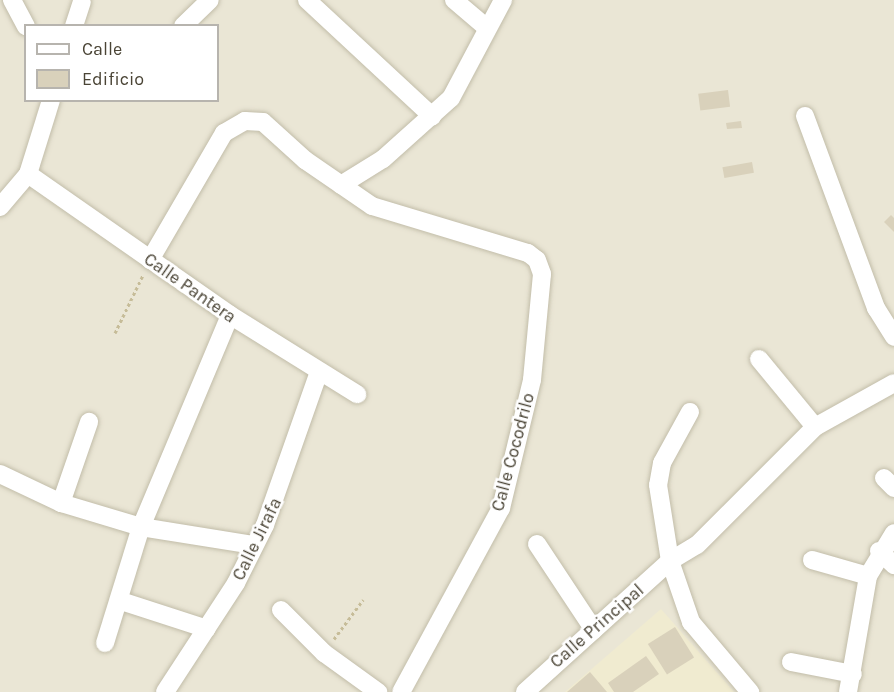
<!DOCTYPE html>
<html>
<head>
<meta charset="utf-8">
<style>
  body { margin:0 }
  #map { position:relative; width:894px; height:692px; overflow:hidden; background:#f5f3e7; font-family:Karla,sans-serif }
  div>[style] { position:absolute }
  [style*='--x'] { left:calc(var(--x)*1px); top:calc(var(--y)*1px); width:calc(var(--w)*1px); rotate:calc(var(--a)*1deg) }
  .residential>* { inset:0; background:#eae6d5 }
  .education>* { inset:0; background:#f0ebd0 }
  .building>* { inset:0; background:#d9d1bb; transform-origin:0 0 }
  .path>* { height:3px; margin-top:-1.5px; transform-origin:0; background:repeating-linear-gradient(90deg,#c6bc98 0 3px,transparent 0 6px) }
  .roads { filter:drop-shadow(0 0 2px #c2bda9) drop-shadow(0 0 2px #c2bda9) }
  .street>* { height:18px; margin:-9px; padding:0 9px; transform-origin:9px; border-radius:9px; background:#fff }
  span { translate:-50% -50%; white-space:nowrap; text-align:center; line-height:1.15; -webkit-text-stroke:5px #fff; paint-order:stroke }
  .street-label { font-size:18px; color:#4a4435 }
  .legend { position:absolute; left:24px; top:24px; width:195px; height:78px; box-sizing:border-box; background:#fff; border:2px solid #b7b4ae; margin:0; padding:8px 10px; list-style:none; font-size:18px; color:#4a4435 }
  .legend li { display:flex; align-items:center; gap:12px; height:30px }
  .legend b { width:30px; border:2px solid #b7b4ae }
</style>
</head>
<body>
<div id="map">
  <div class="residential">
    <i style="clip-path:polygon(evenodd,0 0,894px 0,894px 692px,0 692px,0 0,26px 26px,218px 26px,218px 100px,26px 100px,26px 26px)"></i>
  </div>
  <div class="education">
    <i style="clip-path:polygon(661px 609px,734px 692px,565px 692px)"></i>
  </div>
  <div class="building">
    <i style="left:728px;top:90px;width:17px;height:30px;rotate:83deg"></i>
    <i style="clip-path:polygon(741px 121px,742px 128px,727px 129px,726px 123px)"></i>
    <i style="left:752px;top:162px;width:11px;height:30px;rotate:80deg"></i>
    <i style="clip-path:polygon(891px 215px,894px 218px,894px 232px,884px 222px)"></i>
    <i style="left:675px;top:627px;width:36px;height:32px;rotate:58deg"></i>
    <i style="clip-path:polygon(646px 656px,659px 674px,633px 692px,614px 692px,608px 683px)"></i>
    <i style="clip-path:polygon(590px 672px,607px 692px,567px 692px)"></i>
  </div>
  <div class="path">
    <i style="--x:115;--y:333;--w:64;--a:-64.2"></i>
    <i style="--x:334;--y:639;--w:49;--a:-53.4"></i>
  </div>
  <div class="roads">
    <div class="street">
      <i style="--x:12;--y:0;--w:30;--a:62"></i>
      <i style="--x:307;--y:0;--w:171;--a:42.9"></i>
      <i style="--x:454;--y:0;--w:43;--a:40.3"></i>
      <i style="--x:74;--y:26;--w:25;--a:-72"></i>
      <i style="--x:183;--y:26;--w:37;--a:-44"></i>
      <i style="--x:805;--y:116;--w:205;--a:69.7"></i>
      <i style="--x:876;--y:308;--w:34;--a:58"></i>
      <i style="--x:28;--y:174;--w:246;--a:34.9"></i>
      <i style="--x:230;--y:315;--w:150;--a:31.9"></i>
      <i style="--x:341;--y:185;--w:49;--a:-31.8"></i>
      <i style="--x:383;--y:159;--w:91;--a:-41.9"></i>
      <i style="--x:451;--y:98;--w:111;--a:-62"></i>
      <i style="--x:0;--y:207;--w:43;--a:-49.7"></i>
      <i style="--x:28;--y:174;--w:77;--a:-72.7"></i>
      <i style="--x:150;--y:260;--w:147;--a:-59.8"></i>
      <i style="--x:224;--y:133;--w:24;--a:-30"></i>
      <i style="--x:245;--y:121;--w:18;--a:3"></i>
      <i style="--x:263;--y:122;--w:57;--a:42.1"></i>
      <i style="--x:305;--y:160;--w:81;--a:34.5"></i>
      <i style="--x:372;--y:206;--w:163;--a:16.8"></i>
      <i style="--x:528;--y:253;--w:11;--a:38"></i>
      <i style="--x:537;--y:260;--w:15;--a:70"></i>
      <i style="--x:542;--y:274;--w:106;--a:95.4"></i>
      <i style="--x:532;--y:380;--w:132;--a:103.6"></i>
      <i style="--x:501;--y:508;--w:209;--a:118.5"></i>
      <i style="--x:759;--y:359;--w:88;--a:50.5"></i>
      <i style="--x:690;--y:412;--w:58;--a:118.8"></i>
      <i style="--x:662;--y:463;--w:22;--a:100"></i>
      <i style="--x:658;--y:485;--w:77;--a:81"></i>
      <i style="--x:670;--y:561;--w:65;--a:71"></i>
      <i style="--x:691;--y:622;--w:92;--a:49.9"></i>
      <i style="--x:0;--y:474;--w:68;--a:25.4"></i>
      <i style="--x:61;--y:503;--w:84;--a:16.7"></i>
      <i style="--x:141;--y:527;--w:113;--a:9.1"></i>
      <i style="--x:884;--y:478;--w:14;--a:45"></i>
      <i style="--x:61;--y:503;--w:86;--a:-70.9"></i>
      <i style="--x:537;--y:544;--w:103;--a:56.5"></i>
      <i style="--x:879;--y:551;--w:21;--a:43"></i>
      <i style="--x:812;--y:560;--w:58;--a:15.9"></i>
      <i style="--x:121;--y:601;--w:90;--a:18"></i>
      <i style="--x:281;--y:610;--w:61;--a:45"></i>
      <i style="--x:324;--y:653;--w:67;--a:35.8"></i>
      <i style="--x:105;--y:643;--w:121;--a:-72.8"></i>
      <i style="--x:141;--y:527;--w:230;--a:-67.2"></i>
      <i style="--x:791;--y:662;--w:63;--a:11"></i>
      <i style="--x:165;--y:692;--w:130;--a:-56.9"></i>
      <i style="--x:236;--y:583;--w:65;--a:-63.4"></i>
      <i style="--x:265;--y:525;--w:162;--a:-70.6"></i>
      <i style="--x:525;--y:692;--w:195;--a:-42.1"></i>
      <i style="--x:670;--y:561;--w:31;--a:-31"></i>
      <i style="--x:697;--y:545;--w:167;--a:-45"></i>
      <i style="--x:815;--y:427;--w:90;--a:-29.1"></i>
      <i style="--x:848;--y:692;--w:118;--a:-80.2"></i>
      <i style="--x:868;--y:576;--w:50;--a:-58.8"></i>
    </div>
  </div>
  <div class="street-label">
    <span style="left:190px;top:288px;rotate:35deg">Calle Pantera</span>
    <span style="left:513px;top:452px;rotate:-75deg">Calle Cocodrilo</span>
    <span style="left:257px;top:539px;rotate:-64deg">Calle Jirafa</span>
    <span style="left:597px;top:626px;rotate:-41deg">Calle Principal</span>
  </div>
  <ul class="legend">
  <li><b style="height:8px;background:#fff"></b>Calle</li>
  <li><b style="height:16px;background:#d9d1bb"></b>Edificio</li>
  </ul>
</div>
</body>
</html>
